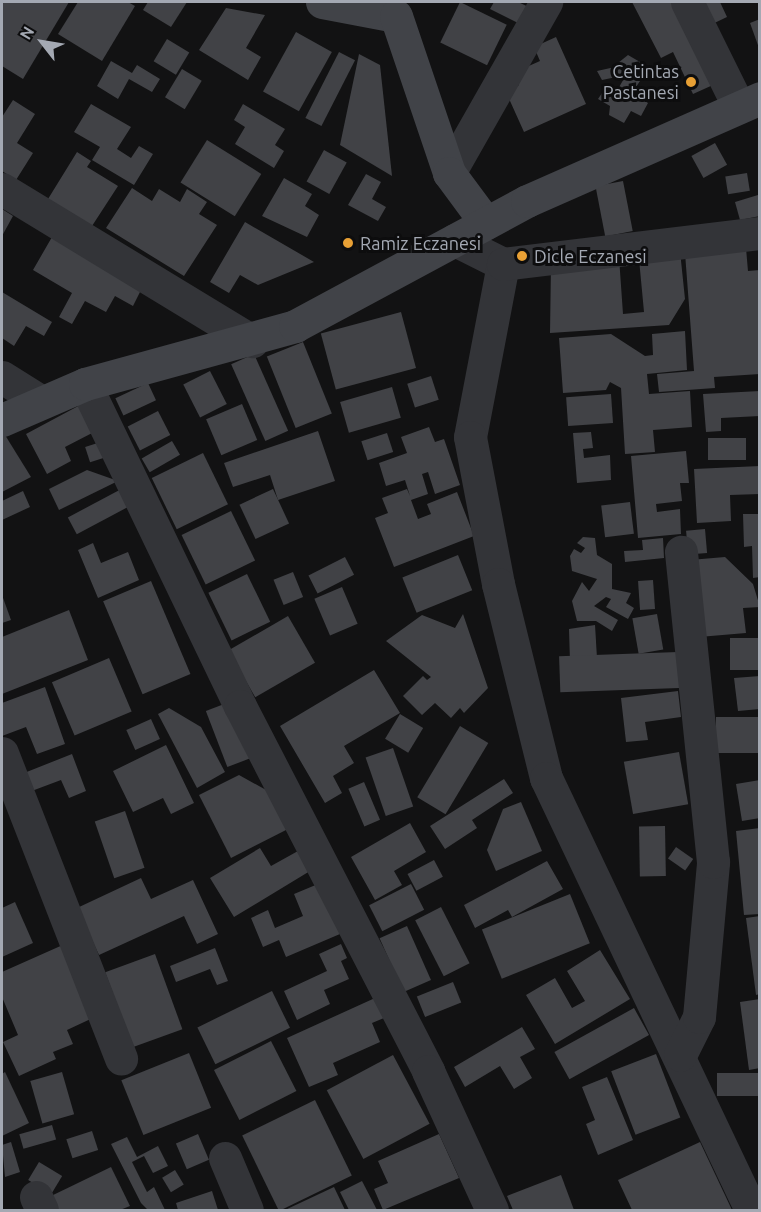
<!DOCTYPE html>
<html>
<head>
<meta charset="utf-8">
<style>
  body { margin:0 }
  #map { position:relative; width:761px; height:1212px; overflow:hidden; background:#121213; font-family:Ubuntu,sans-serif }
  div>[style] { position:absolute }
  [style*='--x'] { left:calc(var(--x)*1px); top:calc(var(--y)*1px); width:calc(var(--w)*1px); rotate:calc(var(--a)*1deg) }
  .building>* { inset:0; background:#414246; transform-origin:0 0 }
  .street>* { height:33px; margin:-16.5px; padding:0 16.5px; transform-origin:16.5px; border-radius:16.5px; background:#333438 }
  .secondary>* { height:33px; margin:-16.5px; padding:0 16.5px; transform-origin:16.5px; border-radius:16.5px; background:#414348 }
  .dots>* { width:16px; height:16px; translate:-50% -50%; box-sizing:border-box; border:3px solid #0d0d0e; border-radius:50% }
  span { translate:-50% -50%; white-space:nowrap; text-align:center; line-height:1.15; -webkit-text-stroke:6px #0d0d0e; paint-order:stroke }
  .poi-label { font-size:18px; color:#a4a9b3 }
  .right { translate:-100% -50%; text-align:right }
  .left { translate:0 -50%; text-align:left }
  .frame { position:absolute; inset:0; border:3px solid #a4a9b3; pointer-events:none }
  .north { position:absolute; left:12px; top:12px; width:60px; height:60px; -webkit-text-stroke:4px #0d0d0e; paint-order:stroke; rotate:301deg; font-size:16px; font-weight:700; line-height:24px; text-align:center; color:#a4a9b3 }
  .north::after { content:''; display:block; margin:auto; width:21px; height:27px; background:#a4a9b3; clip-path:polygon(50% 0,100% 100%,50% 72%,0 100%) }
</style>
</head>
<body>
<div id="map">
  <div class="building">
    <i style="clip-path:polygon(2px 2px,69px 2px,23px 79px,2px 66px)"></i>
    <i style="clip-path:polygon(78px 2px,128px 2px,135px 6px,102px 61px,58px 34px)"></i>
    <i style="clip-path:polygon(148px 2px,187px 2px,171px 27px,143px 10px)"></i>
    <i style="left:460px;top:2px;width:52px;height:45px;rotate:26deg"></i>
    <i style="clip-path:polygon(494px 2px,518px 2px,533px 9px,524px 26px,490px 9px)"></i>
    <i style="clip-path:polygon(632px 2px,685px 2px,724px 80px,693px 94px,673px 52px,661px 58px)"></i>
    <i style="clip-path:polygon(694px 2px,720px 2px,727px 17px,706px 27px)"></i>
    <i style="clip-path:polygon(226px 8px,265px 15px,246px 48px,261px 57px,248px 80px,199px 50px)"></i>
    <i style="clip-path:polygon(760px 19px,760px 48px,759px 48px,750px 23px)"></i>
    <i style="left:296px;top:32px;width:41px;height:68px;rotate:29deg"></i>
    <i style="clip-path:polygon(556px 37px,586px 104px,524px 132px,506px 92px,519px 85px,513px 73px,540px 61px,534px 47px)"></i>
    <i style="left:167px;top:39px;width:26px;height:26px;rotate:31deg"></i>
    <i style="left:339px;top:52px;width:18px;height:74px;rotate:27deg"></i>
    <i style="clip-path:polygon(359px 54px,380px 65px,392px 176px,340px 145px)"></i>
    <i style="clip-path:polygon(628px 55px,640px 62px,635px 70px,644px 75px,636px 87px,642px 90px,639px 97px,648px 103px,641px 116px,631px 111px,624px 123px,609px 115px,610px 106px,598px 99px,604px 90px,614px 96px,626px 75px,602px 80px,597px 71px,624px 65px,618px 63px)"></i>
    <i style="clip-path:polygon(111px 61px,132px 73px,137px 65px,160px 79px,152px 92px,129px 79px,118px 99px,97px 86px)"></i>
    <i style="left:182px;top:69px;width:23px;height:33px;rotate:31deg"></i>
    <i style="clip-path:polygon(13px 100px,35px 114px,17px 143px,33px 153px,16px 180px,2px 171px,2px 117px)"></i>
    <i style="clip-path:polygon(91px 104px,131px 127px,117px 149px,131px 158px,139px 146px,153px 154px,134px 185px,92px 160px,100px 147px,74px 132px)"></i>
    <i style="clip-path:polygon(243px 104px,285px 129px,275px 145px,284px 151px,274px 168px,235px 144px,245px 127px,234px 120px)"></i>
    <i style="left:207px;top:140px;width:64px;height:50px;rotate:32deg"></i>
    <i style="left:715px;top:143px;width:25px;height:27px;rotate:61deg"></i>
    <i style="left:324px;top:150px;width:26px;height:36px;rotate:29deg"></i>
    <i style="clip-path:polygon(77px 152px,91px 161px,87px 167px,118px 186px,92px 226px,48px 199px)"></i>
    <i style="left:747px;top:173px;width:18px;height:22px;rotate:81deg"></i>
    <i style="clip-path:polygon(366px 174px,381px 182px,372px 199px,386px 207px,378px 221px,348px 205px)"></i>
    <i style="clip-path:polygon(284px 178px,312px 194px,305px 206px,319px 215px,307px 237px,262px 216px)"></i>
    <i style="left:623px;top:181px;width:51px;height:28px;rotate:79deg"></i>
    <i style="clip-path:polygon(132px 188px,152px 201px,159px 189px,180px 202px,187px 189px,207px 202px,199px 214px,217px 225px,184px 276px,106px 228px)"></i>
    <i style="clip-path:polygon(758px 195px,760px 216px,740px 220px,735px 202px)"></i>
    <i style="clip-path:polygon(2px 209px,13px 216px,2px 236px)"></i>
    <i style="clip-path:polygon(245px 222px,314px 262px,258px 285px,240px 275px,229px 293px,210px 282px)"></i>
    <i style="clip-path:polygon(52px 237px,142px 288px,133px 306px,115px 296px,106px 312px,85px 301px,72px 324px,59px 317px,72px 293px,33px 270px)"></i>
    <i style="clip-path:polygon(746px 248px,748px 271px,760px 270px,760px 374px,714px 377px,715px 388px,659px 392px,657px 374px,694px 371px,685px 253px)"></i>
    <i style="clip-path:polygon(680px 251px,685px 299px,669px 325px,550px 333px,551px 264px,619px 257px,623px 314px,644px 312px,639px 259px)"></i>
    <i style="clip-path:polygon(2px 292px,52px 322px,44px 336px,26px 326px,14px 346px,2px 338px)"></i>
    <i style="left:401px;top:312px;width:58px;height:83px;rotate:75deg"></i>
    <i style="clip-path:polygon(685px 331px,687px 370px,647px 374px,649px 394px,690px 391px,692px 427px,653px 430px,655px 452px,625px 454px,621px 388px,610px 382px,606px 390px,563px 393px,559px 338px,611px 334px,645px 356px,653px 355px,652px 334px)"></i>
    <i style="left:303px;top:342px;width:77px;height:39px;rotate:68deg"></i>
    <i style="left:254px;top:354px;width:84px;height:25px;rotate:66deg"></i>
    <i style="left:210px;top:371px;width:37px;height:30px;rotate:63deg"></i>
    <i style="left:431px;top:376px;width:25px;height:25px;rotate:72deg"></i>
    <i style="left:148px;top:383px;width:19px;height:36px;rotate:65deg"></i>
    <i style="left:392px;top:387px;width:32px;height:54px;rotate:74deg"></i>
    <i style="clip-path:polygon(760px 391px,760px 416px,721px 418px,721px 431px,706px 432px,703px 394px)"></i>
    <i style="left:611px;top:394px;width:29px;height:45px;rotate:86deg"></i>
    <i style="clip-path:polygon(82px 404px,96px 431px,65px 447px,71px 461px,47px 474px,26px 434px)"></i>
    <i style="left:242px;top:404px;width:39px;height:39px;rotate:67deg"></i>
    <i style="left:158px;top:411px;width:27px;height:34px;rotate:63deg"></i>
    <i style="clip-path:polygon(429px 427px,435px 442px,444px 439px,460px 485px,435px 494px,428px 472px,422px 474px,428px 494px,411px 500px,418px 519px,431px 514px,427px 504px,457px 492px,474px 536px,394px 567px,375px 518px,388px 513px,382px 498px,407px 489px,410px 496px,405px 480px,386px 486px,379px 463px,407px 453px,401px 437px)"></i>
    <i style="clip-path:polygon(318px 431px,335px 481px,278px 500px,270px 475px,233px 487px,224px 463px)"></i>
    <i style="clip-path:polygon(591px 432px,593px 448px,583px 449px,584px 458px,610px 455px,611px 480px,577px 483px,573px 433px)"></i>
    <i style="left:387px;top:433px;width:20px;height:27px;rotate:72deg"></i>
    <i style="clip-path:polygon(5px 435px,31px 477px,2px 492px,2px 436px)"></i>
    <i style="left:708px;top:438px;width:38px;height:22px"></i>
    <i style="left:107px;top:440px;width:16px;height:23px;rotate:72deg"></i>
    <i style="left:172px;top:441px;width:16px;height:35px;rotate:60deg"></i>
    <i style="clip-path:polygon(686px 451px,689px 483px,680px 483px,682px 501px,656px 504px,657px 512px,680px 509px,681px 534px,638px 538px,631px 456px)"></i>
    <i style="left:203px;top:453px;width:57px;height:57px;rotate:64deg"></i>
    <i style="clip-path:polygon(760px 466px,760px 494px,730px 495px,731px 521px,697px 523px,694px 469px)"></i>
    <i style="clip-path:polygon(87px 470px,118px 481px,59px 510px,49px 489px)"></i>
    <i style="left:127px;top:486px;width:19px;height:67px;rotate:62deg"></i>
    <i style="left:273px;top:489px;width:38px;height:37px;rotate:65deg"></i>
    <i style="clip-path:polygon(23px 491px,30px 507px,2px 520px,2px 501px)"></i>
    <i style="left:630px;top:502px;width:32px;height:29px;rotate:83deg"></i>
    <i style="left:231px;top:511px;width:55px;height:55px;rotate:64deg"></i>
    <i style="clip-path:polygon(743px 514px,760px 514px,760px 577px,753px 578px,752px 546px,744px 547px)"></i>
    <i style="left:705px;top:529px;width:24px;height:19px;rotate:85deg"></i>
    <i style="clip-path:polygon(583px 537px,595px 538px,597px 555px,612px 564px,612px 589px,631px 593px,626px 603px,634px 608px,628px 619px,606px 607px,611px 599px,606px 597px,594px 606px,618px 620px,612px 631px,596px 621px,577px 621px,572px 601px,582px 582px,589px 591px,597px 579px,572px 571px,570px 556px,574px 549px,581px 553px,585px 548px,577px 543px)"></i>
    <i style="clip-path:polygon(663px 538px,664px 558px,625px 562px,624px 551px,643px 550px,642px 540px)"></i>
    <i style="clip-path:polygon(93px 543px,101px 563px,128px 552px,139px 580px,98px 598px,78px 550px)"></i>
    <i style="left:458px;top:555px;width:38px;height:60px;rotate:68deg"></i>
    <i style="left:345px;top:557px;width:20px;height:41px;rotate:63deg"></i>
    <i style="clip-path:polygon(725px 557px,753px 584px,760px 607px,743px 608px,746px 633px,699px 637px,690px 560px)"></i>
    <i style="left:293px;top:572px;width:27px;height:21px;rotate:68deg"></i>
    <i style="left:247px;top:574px;width:53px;height:43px;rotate:64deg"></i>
    <i style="left:653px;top:580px;width:29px;height:15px;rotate:86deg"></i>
    <i style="left:151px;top:581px;width:101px;height:52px;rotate:67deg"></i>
    <i style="left:342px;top:587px;width:40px;height:30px;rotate:67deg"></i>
    <i style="clip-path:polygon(2px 595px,11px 620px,2px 623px)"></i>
    <i style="clip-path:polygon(69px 610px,88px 660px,2px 694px,2px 637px)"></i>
    <i style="clip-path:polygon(463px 614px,488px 688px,464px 713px,460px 708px,451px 718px,435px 703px,422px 715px,403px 696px,423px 676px,427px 680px,431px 677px,386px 641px,422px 615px,455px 628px)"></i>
    <i style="left:657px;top:614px;width:36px;height:25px;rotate:80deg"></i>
    <i style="left:288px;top:616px;width:54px;height:69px;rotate:60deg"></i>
    <i style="clip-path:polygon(595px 625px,597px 658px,570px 662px,569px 629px)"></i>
    <i style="left:760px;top:638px;width:32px;height:30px;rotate:90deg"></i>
    <i style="left:678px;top:652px;width:36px;height:119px;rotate:88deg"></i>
    <i style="left:109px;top:658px;width:58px;height:62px;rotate:67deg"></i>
    <i style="clip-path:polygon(374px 670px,400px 713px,344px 746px,354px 763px,333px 776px,342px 793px,325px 803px,280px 726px)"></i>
    <i style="clip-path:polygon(760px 676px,760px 709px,738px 711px,734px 678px)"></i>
    <i style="clip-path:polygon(45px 687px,65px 744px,37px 754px,26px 727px,2px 736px,2px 703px)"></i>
    <i style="clip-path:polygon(678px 691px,681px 717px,645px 722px,648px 740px,626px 742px,621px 698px)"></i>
    <i style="left:232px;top:701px;width:60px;height:28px;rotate:69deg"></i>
    <i style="clip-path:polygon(169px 708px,201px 727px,225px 772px,197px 788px,158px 714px)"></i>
    <i style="left:400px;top:714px;width:27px;height:29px;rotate:31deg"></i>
    <i style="left:760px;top:717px;width:36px;height:44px;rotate:90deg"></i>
    <i style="left:151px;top:719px;width:22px;height:27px;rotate:66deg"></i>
    <i style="left:460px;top:726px;width:33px;height:83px;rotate:31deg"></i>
    <i style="clip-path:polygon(166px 745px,194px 803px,171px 814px,163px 798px,133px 812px,113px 771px)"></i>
    <i style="left:393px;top:748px;width:62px;height:29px;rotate:71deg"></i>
    <i style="left:679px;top:752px;width:53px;height:56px;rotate:80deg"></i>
    <i style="clip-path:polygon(72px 754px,86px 791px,69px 798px,61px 780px,21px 795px,14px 777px)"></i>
    <i style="clip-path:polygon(239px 775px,268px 791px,288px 829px,231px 858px,199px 795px)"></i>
    <i style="clip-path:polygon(504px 779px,513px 793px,472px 820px,477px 828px,445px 849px,430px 826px)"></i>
    <i style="clip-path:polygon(760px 780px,760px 818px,742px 821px,736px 784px)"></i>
    <i style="left:364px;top:782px;width:41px;height:17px;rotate:67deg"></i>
    <i style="clip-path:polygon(521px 802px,542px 851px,496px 871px,487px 850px,503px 809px)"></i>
    <i style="left:125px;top:811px;width:60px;height:32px;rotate:71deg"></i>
    <i style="clip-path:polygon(410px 823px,426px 852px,394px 871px,402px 885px,375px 900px,351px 857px)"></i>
    <i style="left:665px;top:826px;width:50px;height:26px;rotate:89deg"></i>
    <i style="clip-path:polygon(760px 828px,760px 914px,744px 915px,736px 831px)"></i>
    <i style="left:676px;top:847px;width:21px;height:14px;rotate:35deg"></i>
    <i style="clip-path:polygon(260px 848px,271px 866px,298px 851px,310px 871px,234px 917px,210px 878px)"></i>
    <i style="left:434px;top:860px;width:19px;height:30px;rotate:62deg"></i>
    <i style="clip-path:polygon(547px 861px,563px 889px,512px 917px,508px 910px,475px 928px,464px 905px)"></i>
    <i style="clip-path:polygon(141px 878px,151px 899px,193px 880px,218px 934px,197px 944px,184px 916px,99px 955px,77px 908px)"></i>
    <i style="clip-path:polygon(318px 884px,340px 934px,286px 957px,279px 940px,263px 947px,251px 918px,268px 910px,275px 928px,303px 916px,294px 894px)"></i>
    <i style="left:411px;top:884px;width:29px;height:47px;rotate:63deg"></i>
    <i style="left:570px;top:894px;width:53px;height:95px;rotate:68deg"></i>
    <i style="clip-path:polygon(15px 902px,33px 943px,2px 957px,2px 908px)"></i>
    <i style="left:441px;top:907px;width:63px;height:29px;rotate:63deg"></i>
    <i style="clip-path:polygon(760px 916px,760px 994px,756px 995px,746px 918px)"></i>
    <i style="left:407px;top:926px;width:59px;height:30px;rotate:66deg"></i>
    <i style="clip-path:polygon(65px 944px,97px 1016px,67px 1030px,73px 1044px,53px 1052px,56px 1059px,19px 1076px,3px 1042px,18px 1035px,2px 997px,2px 972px)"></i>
    <i style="clip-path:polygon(341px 944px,347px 958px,341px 961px,349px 979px,324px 990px,330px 1004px,297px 1020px,284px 991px,327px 971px,319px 954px)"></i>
    <i style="clip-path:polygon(215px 948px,228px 981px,217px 985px,210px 969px,176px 982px,170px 966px)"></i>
    <i style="clip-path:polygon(600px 950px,630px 999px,555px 1044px,526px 995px,555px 978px,572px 1008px,585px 1001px,567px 971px)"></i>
    <i style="left:155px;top:954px;width:80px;height:53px;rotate:70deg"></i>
    <i style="left:453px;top:982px;width:22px;height:39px;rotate:68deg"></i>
    <i style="left:272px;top:991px;width:41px;height:83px;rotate:64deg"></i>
    <i style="clip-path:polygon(375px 998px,384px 1018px,372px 1023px,380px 1042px,333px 1063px,338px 1075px,309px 1087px,287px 1038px)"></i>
    <i style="clip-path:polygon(760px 999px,760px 1068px,749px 1070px,740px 1002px)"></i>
    <i style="left:634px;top:1008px;width:31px;height:91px;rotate:61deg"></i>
    <i style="clip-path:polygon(522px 1027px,535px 1049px,520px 1057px,532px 1078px,514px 1089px,500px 1066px,465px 1087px,454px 1067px)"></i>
    <i style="left:271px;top:1041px;width:56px;height:64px;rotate:63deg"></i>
    <i style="left:189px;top:1053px;width:59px;height:73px;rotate:68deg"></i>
    <i style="left:656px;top:1054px;width:68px;height:48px;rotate:69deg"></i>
    <i style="left:393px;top:1055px;width:78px;height:75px;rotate:62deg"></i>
    <i style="clip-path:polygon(5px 1072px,29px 1123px,2px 1136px,2px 1074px)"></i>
    <i style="left:62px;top:1072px;width:44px;height:33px;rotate:74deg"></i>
    <i style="left:760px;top:1073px;width:23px;height:43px;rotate:90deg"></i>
    <i style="clip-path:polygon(607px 1077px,633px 1140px,598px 1155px,586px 1124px,595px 1120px,582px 1087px)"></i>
    <i style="left:315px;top:1100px;width:84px;height:81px;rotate:64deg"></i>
    <i style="left:52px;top:1125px;width:15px;height:34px;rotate:74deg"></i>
    <i style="left:92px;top:1131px;width:20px;height:27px;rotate:72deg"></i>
    <i style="left:198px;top:1134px;width:28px;height:24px;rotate:67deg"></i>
    <i style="clip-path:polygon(439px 1134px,459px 1178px,383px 1210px,374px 1189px,388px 1183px,378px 1161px)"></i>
    <i style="clip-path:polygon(127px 1137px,137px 1157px,158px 1146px,168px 1166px,153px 1173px,144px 1156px,132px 1162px,147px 1192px,154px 1187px,165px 1210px,148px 1210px,141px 1203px,111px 1144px)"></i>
    <i style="clip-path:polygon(11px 1142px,20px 1172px,5px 1177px,2px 1145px)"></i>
    <i style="clip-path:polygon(700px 1142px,732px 1210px,632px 1210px,618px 1180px)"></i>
    <i style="left:39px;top:1162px;width:27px;height:21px;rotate:31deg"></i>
    <i style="clip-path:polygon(111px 1167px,130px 1206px,120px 1210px,55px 1210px,49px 1197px)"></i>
    <i style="left:175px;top:1170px;width:17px;height:15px;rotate:59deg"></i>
    <i style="clip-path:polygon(561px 1175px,574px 1210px,513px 1210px,507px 1196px)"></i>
    <i style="clip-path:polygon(362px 1181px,377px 1210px,349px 1210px,340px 1192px)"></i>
    <i style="clip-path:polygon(334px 1187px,345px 1210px,285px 1210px)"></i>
    <i style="clip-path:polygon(212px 1191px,218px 1210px,178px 1210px,176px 1203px)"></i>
  </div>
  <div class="street">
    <i style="--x:687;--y:2;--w:117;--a:63.7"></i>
    <i style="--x:449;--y:173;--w:197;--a:-60.4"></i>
    <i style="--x:2;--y:189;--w:293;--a:31.3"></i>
    <i style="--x:455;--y:240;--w:54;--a:26.6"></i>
    <i style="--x:503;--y:264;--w:176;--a:100.8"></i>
    <i style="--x:470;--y:437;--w:150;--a:79.2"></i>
    <i style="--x:498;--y:584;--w:200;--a:76.1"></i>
    <i style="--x:546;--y:778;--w:478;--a:64.6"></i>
    <i style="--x:503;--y:264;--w:259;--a:-6.9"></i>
    <i style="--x:2;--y:377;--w:47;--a:32"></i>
    <i style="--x:85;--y:384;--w:357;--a:64.3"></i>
    <i style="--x:240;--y:706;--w:411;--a:62.7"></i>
    <i style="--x:428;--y:1071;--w:153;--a:65.3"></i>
    <i style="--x:2;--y:753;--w:328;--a:68.7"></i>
    <i style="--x:680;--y:1055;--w:42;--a:-63.4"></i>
    <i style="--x:699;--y:1017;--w:156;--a:-84.8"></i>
    <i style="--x:713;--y:862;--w:312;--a:-95.9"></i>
    <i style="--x:225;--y:1158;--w:56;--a:67.1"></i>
    <i style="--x:36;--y:1197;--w:14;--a:65"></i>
  </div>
  <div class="secondary">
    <i style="--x:322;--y:2;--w:75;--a:10.7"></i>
    <i style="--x:396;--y:16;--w:166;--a:71.3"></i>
    <i style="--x:449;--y:173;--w:62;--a:53.5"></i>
    <i style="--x:2;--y:420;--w:90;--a:-23.4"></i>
    <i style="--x:85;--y:384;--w:218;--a:-15.4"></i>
    <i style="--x:295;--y:326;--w:264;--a:-28.3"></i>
    <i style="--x:527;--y:201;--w:255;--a:-23.8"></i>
  </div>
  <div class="dots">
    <i style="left:691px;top:82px;background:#e8a035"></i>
    <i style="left:348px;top:243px;background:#e8a035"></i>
    <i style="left:522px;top:256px;background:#e8a035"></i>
  </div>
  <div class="poi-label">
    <span class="right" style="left:679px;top:82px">Cetintas<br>Pastanesi</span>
    <span class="left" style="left:360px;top:243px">Ramiz Eczanesi</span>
    <span class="left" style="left:534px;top:256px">Dicle Eczanesi</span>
  </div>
  <div class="frame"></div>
  <div class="north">N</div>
</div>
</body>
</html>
